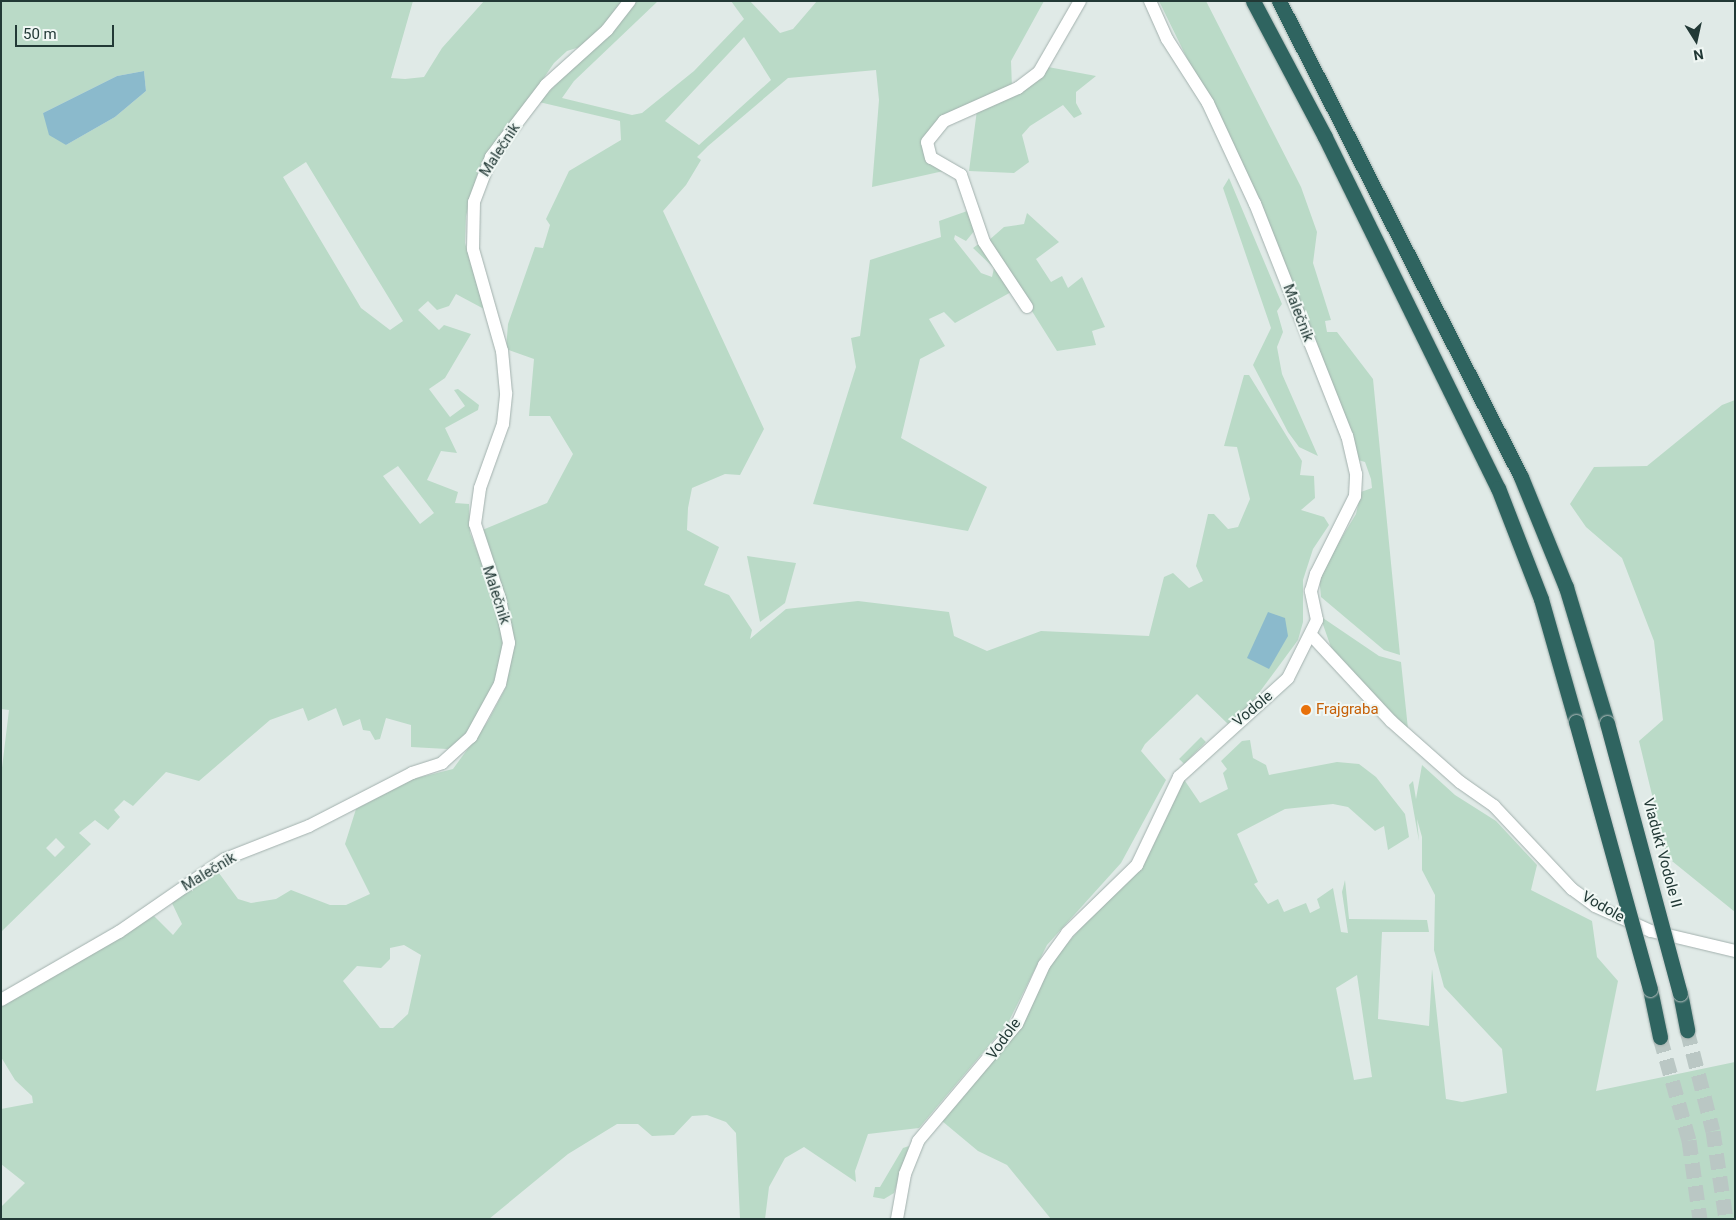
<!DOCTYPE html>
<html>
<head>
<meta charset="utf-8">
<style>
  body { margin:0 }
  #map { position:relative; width:1736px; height:1220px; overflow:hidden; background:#e0eae7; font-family:Roboto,sans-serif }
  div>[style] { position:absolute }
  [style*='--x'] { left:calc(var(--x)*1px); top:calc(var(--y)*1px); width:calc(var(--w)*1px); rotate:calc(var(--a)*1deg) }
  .green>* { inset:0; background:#badac7; transform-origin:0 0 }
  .water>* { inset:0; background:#8bbacc }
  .motorway-tunnel>* { height:15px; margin-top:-7.5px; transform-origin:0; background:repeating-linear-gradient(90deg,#bac7c4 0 15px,transparent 0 23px) }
  .roads { filter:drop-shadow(0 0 1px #a3b1ae) drop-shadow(0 0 1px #a3b1ae) }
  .minor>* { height:12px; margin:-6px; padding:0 6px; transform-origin:6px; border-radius:6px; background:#fff }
  .motorway>* { height:15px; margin:-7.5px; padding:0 7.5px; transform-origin:7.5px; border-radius:7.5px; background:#2f6460 }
  .bridges { filter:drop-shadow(0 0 1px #bdc4c3) drop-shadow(0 0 1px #bdc4c3) }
  .motorway-bridge>* { height:15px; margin:-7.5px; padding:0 7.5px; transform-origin:7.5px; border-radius:7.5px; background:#2f6460 }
  .dots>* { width:14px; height:14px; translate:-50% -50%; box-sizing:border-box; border:2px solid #f0f7f4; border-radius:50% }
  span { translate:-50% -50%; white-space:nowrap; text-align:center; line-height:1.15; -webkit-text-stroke:4px #f0f7f4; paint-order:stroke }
  .street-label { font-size:15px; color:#223936 }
  .food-label { font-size:15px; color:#c56008 }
  .left { translate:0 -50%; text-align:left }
  .frame { position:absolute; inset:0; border:2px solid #223936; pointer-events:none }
  .north { position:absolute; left:1671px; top:15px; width:50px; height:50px; -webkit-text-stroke:4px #f0f7f4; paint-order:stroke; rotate:170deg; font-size:14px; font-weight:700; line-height:20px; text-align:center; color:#223936 }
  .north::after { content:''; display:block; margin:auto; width:18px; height:22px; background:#223936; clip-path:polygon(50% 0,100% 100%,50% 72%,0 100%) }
  .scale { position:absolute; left:15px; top:25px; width:99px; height:22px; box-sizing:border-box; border:2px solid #223936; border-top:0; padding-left:6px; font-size:15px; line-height:18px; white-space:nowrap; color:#223936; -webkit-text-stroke:4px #f0f7f4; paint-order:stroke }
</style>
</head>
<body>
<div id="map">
  <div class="green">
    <i style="clip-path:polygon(evenodd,1px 1px,413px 1px,391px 78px,405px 79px,424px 77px,442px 48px,484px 1px,626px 1px,583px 46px,567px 51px,554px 63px,477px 175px,466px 216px,465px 243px,484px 309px,456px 294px,449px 306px,437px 310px,428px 301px,418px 310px,439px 330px,444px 325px,471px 334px,445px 378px,429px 389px,450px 417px,465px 406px,454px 390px,458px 389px,479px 405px,478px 410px,445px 428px,457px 453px,441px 451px,427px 480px,458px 492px,455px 503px,469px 504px,470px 533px,498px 603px,504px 641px,500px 673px,461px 744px,447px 749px,411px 747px,411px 725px,386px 718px,380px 739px,375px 740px,370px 731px,363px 730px,360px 719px,343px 726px,336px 708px,308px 721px,303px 708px,270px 720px,199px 781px,166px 772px,133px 806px,124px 800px,114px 810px,120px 817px,108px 830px,95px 820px,79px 833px,91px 844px,1px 932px,1px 776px,9px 710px,1px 709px,1px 1px,144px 71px,146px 91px,115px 117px,66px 145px,43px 113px,117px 76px,144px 71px,1px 1px,306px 162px,403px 321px,390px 330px,361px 308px,283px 177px,306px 162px,1px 1px,398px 466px,434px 513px,420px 524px,383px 476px,398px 466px,1px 1px,56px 838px,65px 847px,55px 857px,46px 848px,56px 838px)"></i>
    <i style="clip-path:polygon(evenodd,637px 1px,658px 1px,574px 81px,562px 98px,632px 115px,642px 113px,694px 71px,744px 19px,731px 1px,750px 1px,780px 33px,793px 29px,817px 1px,1044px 1px,1011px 61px,1012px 88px,926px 136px,923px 153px,948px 170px,872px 187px,879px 100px,876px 70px,788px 78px,708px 146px,697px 157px,701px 160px,686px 185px,663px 211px,764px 429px,740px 475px,725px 474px,692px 488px,688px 508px,687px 530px,719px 547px,704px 585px,729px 595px,752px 630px,750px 639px,786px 609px,858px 601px,949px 612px,954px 636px,987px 651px,1041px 631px,1149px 636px,1164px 577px,1173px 573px,1189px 588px,1203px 581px,1196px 566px,1208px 514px,1214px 514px,1228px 529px,1238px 527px,1250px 499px,1237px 447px,1224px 446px,1244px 375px,1249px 375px,1302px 461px,1300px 475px,1314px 476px,1315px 498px,1301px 510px,1324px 517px,1329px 525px,1313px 549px,1303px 580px,1303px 622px,1298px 640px,1250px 705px,1228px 724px,1197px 694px,1145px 744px,1141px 751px,1166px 780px,1121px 863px,1047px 945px,1008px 1023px,919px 1128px,868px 1134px,855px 1171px,856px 1182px,804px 1147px,785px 1158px,769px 1187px,765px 1219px,740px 1219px,736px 1133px,726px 1122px,707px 1115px,692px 1116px,674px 1135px,652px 1136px,638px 1124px,617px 1124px,568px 1154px,489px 1219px,1px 1219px,1px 1207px,25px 1183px,1px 1164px,1px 1109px,33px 1103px,32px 1096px,15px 1080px,1px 1057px,1px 1006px,154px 916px,173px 935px,182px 924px,171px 901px,216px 869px,238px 899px,251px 903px,276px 899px,291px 890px,330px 905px,346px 905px,370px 894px,345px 844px,356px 809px,413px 779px,453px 769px,488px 721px,506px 687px,513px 640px,505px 597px,480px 531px,547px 503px,573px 454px,550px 416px,529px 416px,534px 359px,506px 349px,508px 324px,535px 247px,543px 248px,550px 225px,546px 219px,569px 171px,621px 140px,620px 121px,539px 102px,637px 1px,744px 37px,771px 80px,699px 145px,665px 121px,744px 37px,637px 1px,404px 945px,421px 955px,408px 1014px,393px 1028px,380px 1028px,343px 981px,357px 966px,381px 968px,390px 959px,390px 948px,404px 945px)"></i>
    <i style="clip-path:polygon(1159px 1px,1206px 1px,1301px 187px,1317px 232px,1313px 263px,1331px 320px,1325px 321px,1327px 332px,1337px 332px,1373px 379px,1400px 655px,1384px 650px,1321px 597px,1319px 575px,1356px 514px,1361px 492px,1372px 488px,1371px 479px,1365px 462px,1358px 460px,1204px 93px)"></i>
    <i style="clip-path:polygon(1048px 67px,1096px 76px,1076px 92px,1076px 103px,1082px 114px,1074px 118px,1063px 105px,1030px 126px,1022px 135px,1029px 162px,1014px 173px,969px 171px,977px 110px)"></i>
    <i style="clip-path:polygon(1229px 178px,1282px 304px,1277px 311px,1283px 332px,1277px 347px,1282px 374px,1318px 456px,1299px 447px,1288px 432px,1253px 365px,1271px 328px,1223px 188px)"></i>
    <i style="clip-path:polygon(970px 210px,975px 230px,966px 241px,955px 235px,954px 239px,981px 273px,992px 277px,994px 268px,973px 248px,980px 243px,1013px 291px,955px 323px,944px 312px,929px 319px,945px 346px,920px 359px,901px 438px,987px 487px,968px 531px,813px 504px,856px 367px,851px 338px,860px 336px,870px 260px,941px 237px,939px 221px)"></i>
    <i style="clip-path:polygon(1027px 213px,1059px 242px,1036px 259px,1051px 282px,1062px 276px,1068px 288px,1082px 277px,1105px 327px,1092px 331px,1096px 345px,1057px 351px,988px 241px,1004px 227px,1024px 224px)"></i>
    <i style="clip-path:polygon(1735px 400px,1735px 912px,1667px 857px,1639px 741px,1663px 720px,1654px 641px,1622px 558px,1586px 527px,1570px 504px,1594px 467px,1647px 466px,1722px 405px)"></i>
    <i style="clip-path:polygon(747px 556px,796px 563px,785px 603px,760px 622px)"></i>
    <i style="clip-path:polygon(1320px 616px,1379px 656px,1401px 662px,1408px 729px,1333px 653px)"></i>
    <i style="left:1201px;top:737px;width:7px;height:31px;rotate:45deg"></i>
    <i style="clip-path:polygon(evenodd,1250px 740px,1253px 758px,1266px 765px,1269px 775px,1337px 762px,1359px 764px,1376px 777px,1405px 814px,1409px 837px,1388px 850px,1384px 826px,1375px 831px,1348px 807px,1333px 804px,1285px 809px,1237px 834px,1258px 882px,1254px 884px,1268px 904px,1278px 899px,1284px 912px,1306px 903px,1310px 913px,1320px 908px,1317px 899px,1333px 888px,1341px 932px,1348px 933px,1342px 892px,1345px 880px,1349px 919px,1427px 920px,1429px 932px,1382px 932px,1378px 1019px,1429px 1026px,1432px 969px,1446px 1099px,1462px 1102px,1507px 1093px,1502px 1049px,1444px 987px,1434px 950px,1435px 895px,1422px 870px,1422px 837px,1417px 819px,1419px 841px,1409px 785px,1413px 781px,1416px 799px,1422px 765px,1455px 795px,1496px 821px,1537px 865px,1531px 890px,1592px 921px,1597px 957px,1618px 981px,1596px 1091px,1735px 1062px,1735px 1219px,1051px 1219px,1007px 1165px,978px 1151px,942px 1121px,1005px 1047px,1052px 961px,1126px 876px,1183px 778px,1200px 803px,1228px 789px,1223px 773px,1227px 769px,1221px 761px,1242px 741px,1250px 740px,1357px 975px,1372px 1077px,1354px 1080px,1336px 988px,1357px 975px)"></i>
    <i style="clip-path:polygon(909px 1146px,894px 1193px,884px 1199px,873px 1197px,875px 1187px,880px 1187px,903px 1148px)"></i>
  </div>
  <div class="water">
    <i style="clip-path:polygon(144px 71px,146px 91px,115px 117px,66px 145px,49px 135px,43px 113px,117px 76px)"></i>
    <i style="clip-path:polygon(1268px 612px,1285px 618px,1288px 636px,1269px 669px,1247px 658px)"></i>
  </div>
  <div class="motorway-tunnel">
    <i style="--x:1687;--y:1030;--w:104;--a:75.6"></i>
    <i style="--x:1713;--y:1131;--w:89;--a:81.6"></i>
    <i style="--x:1660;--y:1037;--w:107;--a:74.3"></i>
    <i style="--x:1689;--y:1140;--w:80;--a:82.1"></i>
  </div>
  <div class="roads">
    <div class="minor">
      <i style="--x:1027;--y:307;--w:78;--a:-123.5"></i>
      <i style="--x:984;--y:242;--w:71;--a:-108.9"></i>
      <i style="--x:961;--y:175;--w:34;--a:-150"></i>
      <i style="--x:931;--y:158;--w:16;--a:-104"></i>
      <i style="--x:927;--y:142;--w:27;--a:-51"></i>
      <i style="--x:944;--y:121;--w:81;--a:-24"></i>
      <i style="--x:1018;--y:88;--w:26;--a:-37"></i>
      <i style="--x:1039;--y:72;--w:82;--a:-60"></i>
      <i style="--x:1312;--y:636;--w:116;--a:47.1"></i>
      <i style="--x:1391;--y:721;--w:92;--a:41.5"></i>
      <i style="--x:1460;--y:782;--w:42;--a:35.2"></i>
      <i style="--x:1494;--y:806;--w:114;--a:46.8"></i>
      <i style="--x:1572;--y:889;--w:29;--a:36"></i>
      <i style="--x:1595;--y:906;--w:61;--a:24.1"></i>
      <i style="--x:1651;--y:931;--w:86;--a:13.4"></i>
      <i style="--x:1;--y:1000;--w:136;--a:-30"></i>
      <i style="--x:119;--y:932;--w:129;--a:-34.6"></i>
      <i style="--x:225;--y:859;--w:90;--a:-21.4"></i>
      <i style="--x:309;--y:826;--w:116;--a:-27.2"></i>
      <i style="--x:412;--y:773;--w:32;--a:-18"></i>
      <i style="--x:442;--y:763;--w:39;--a:-42"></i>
      <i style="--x:471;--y:737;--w:60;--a:-61.3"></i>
      <i style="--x:500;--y:684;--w:42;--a:-77.6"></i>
      <i style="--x:509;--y:643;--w:45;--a:-101.6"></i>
      <i style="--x:500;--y:599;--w:79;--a:-108.4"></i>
      <i style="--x:475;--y:524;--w:36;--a:-82"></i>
      <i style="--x:480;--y:488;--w:68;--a:-70.2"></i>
      <i style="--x:503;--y:424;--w:31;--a:-84"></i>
      <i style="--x:506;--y:393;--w:42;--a:-95.4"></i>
      <i style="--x:502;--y:351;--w:106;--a:-105.9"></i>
      <i style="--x:473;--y:249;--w:47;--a:-88.8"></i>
      <i style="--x:474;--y:202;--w:48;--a:-69.3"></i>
      <i style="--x:491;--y:157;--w:91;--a:-52.6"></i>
      <i style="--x:546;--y:85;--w:82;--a:-42"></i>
      <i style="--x:607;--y:30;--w:37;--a:-52"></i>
      <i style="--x:897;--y:1219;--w:46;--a:-79.9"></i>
      <i style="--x:905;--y:1174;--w:35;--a:-68"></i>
      <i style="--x:918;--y:1141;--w:153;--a:-49.8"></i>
      <i style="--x:1017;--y:1024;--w:65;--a:-65.4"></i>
      <i style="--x:1044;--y:965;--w:39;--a:-54"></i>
      <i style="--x:1067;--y:933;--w:98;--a:-44.2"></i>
      <i style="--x:1137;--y:865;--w:98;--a:-64.5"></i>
      <i style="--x:1179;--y:777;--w:147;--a:-42.2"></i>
      <i style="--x:1288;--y:678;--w:65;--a:-63.4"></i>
      <i style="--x:1317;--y:620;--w:30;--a:-102"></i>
      <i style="--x:1311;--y:591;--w:18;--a:-74"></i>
      <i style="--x:1316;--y:574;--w:87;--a:-63.4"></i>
      <i style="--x:1355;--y:496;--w:22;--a:-87"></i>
      <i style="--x:1356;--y:474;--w:39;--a:-103"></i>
      <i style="--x:1347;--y:436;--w:250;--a:-111.6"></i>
      <i style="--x:1255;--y:204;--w:111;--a:-115"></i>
      <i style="--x:1208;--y:103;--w:76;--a:-122.6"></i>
      <i style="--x:1167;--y:39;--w:42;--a:-114.1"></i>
    </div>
    <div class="motorway">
      <i style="--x:1253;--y:1;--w:154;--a:62.1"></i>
      <i style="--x:1325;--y:137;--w:391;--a:63.8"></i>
      <i style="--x:1498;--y:488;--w:119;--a:68.8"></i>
      <i style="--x:1541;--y:599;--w:128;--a:74.1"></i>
      <i style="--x:1279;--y:1;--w:534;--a:63.05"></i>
      <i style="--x:1521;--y:477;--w:119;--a:67.8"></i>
      <i style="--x:1566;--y:587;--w:142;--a:73.2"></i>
      <i style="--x:1650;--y:989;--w:49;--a:78.2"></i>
      <i style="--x:1680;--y:993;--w:38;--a:79"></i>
    </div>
  </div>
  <div class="bridges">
    <div class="motorway-bridge">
      <i style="--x:1576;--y:722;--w:277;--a:74.5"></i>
      <i style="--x:1607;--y:723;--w:280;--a:74.9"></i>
    </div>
  </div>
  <div class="dots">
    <i style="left:1306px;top:710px;background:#e8710a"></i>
  </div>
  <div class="street-label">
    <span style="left:500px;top:150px;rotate:-57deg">Malečnik</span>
    <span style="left:1298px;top:313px;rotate:69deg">Malečnik</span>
    <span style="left:496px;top:595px;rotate:72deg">Malečnik</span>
    <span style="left:1253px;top:709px;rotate:-40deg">Vodole</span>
    <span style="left:1662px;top:853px;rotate:75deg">Viadukt Vodole II</span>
    <span style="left:209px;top:872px;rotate:-31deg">Malečnik</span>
    <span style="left:1603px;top:907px;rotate:30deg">Vodole</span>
    <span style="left:1004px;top:1039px;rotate:-54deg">Vodole</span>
  </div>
  <div class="food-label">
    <span class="left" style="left:1316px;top:710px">Frajgraba</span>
  </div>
  <div class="frame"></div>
  <div class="north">N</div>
  <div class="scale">50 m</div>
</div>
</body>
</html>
